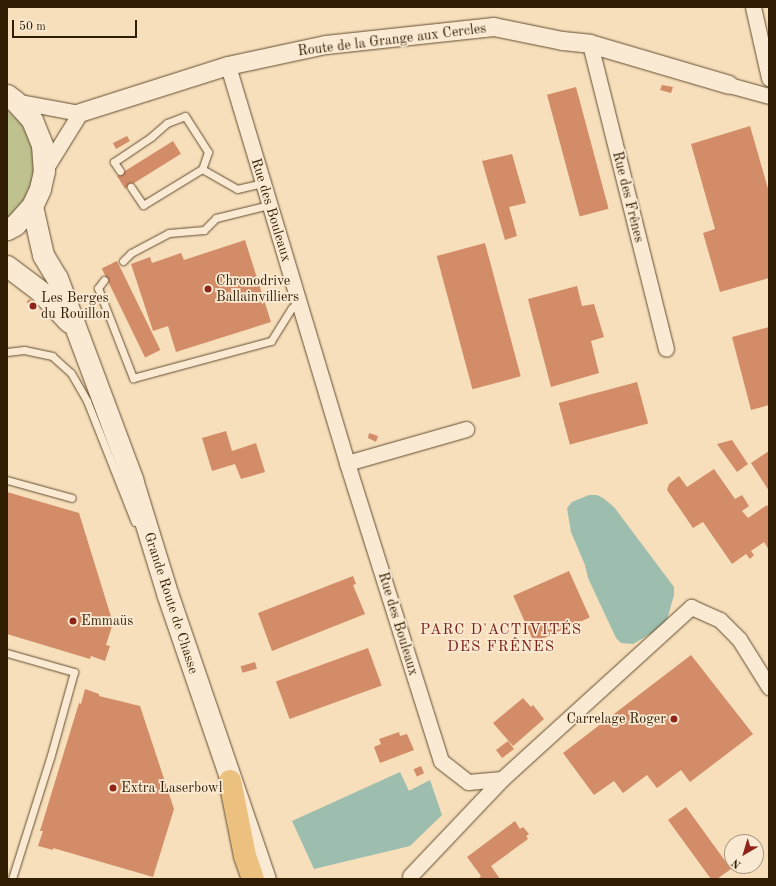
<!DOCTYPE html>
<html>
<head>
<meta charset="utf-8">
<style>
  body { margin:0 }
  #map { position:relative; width:776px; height:886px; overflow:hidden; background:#f7dfbc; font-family:"Old Standard TT",serif }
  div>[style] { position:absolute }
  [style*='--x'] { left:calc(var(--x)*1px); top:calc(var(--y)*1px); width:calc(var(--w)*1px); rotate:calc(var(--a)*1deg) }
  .green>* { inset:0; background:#bfc18f }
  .water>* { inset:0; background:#9dbdae }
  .building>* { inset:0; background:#d38c68; transform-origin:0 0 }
  .roads { filter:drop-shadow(0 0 1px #624d2f) drop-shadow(0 0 1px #624d2f) }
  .service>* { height:7px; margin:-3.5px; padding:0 3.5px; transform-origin:3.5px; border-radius:3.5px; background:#faead3 }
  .minor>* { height:15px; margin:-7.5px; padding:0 7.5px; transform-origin:7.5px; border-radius:7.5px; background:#faead3 }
  .tertiary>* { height:18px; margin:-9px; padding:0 9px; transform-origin:9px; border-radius:9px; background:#faead3 }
  .secondary>* { height:21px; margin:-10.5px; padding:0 10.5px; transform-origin:10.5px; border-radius:10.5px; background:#faead3 }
  .trunk>* { height:22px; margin:-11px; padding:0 11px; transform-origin:11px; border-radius:11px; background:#ecc07e }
  .dots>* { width:11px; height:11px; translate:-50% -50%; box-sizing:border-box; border:2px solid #faead3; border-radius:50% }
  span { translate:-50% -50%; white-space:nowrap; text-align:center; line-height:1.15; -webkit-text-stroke:3.5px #faead3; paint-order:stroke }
  .street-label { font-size:14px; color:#301c00 }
  .poi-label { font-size:14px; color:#301c00 }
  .left { translate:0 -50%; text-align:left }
  .right { translate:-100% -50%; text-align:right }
  .neighbourhood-label { font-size:15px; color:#7a1f14; letter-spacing:1px }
  .frame { position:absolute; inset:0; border:8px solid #301c00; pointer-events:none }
  .north { position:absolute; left:724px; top:834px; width:40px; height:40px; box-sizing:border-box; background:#faead3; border:1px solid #a9987f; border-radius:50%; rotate:218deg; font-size:11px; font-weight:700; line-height:16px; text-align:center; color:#301c00 }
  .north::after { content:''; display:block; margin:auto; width:14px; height:18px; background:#8f2418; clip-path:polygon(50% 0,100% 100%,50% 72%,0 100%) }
  .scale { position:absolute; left:12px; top:20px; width:125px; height:18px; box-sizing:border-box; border:2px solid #301c00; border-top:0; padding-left:5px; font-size:12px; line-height:14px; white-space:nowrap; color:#301c00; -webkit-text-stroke:3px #faead3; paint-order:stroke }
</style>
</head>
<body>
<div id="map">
  <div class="green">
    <i style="clip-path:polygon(7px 110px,21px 123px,32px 143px,36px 165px,33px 187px,22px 207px,7px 221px)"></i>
  </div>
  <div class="water">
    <i style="clip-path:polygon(589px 495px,597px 495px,603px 498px,614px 507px,674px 587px,674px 595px,667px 620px,657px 630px,633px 644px,621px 643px,616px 638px,588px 578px,585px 565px,571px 532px,567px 508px,572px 502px)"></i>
    <i style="clip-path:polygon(400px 772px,409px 791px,430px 780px,442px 815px,410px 846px,314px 869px,292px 821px)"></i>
  </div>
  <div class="building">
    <i style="clip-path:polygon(662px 85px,673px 87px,671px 93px,660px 90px)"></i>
    <i style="left:576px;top:87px;width:126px;height:30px;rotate:75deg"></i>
    <i style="clip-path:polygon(750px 126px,769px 192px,769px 278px,720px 292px,703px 233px,715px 229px,691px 144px)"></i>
    <i style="clip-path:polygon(127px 136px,130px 141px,116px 149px,113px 143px)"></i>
    <i style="left:173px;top:141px;width:15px;height:66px;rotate:58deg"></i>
    <i style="clip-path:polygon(512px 154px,526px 203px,509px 207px,517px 236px,505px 240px,482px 161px)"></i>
    <i style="clip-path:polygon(245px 240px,271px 322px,176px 352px,168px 326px,153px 331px,131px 264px,150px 257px,152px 263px,181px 253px,184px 260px)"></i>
    <i style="left:485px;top:243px;width:138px;height:50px;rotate:75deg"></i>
    <i style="left:117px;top:261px;width:99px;height:17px;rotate:64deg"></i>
    <i style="clip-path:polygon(577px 286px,582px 306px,594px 304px,604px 337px,591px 341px,599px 373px,551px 387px,528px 299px)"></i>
    <i style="left:29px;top:299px;width:10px;height:4px;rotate:37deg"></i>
    <i style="clip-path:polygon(769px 327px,769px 405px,751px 410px,732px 337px)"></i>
    <i style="left:637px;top:382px;width:43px;height:81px;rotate:75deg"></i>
    <i style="clip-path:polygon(226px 431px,232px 451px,256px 443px,265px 472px,241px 479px,235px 464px,212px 471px,202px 438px)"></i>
    <i style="clip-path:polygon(369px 433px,378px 436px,376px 442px,368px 438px)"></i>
    <i style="clip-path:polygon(732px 440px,748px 464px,737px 472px,717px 444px)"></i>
    <i style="clip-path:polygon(769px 451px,769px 491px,751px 463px)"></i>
    <i style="clip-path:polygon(714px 469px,735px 499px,742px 495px,749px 506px,742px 511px,748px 518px,767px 505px,769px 509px,769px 550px,764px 542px,751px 551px,754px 555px,750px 559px,746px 554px,732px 564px,703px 522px,693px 528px,667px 490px,669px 484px,679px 476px,687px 487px)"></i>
    <i style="clip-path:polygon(7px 492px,79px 513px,113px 623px,106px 645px,110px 646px,105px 661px,91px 656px,90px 659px,7px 634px)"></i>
    <i style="left:569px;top:571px;width:51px;height:61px;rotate:66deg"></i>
    <i style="clip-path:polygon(353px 576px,356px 584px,353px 585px,365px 614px,272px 651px,258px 613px)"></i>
    <i style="left:368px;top:648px;width:40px;height:98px;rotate:70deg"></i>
    <i style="clip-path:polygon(691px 655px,753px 734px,690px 782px,681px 770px,657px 788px,647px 775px,623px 793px,614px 781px,594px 795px,563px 753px)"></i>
    <i style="left:255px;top:662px;width:7px;height:15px;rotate:74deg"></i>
    <i style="clip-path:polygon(85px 689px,99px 694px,99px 696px,140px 706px,174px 809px,153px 877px,53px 848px,53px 850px,38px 846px,43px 831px,40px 831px,79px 703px,81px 704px)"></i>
    <i style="clip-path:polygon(523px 698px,531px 707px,533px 705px,544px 719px,513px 746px,493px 723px)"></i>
    <i style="clip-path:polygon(399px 732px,400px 736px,407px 734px,414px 750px,380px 763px,374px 747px,381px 744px,379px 739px)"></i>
    <i style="left:508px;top:741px;width:10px;height:15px;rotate:53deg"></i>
    <i style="left:421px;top:766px;width:8px;height:8px;rotate:67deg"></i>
    <i style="clip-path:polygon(686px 807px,731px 869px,717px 879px,711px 879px,668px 820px)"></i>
    <i style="clip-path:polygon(515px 821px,520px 829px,523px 827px,529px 834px,526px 836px,528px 839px,491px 866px,500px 879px,478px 879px,481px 876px,467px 857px)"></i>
  </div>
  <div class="roads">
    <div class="service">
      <i style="--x:202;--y:169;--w:40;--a:29.7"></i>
      <i style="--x:237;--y:189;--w:27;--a:-13"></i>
      <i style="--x:120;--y:171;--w:11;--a:-124"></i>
      <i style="--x:114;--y:162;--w:45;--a:-34"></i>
      <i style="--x:151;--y:137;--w:21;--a:-41"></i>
      <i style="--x:167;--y:123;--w:19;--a:-21"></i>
      <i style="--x:185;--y:116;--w:43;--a:57.4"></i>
      <i style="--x:208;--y:152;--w:18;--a:109"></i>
      <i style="--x:202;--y:169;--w:69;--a:148.6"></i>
      <i style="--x:143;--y:205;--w:22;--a:-124"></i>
      <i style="--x:123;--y:261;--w:11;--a:-45"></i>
      <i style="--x:131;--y:253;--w:43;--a:-27.8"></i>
      <i style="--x:169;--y:233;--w:35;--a:-5"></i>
      <i style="--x:204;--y:230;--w:17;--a:-45"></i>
      <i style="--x:216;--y:218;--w:55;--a:-13.8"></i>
      <i style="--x:104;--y:280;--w:10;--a:127"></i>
      <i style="--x:98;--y:288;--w:97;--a:68.7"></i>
      <i style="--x:133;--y:378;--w:143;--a:-15"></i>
      <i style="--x:271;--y:341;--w:39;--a:-58"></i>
      <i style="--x:292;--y:308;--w:9;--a:-49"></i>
      <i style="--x:7;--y:352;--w:17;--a:-7"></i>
      <i style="--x:24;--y:350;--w:29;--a:12"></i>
      <i style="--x:52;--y:356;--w:25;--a:42"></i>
      <i style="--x:71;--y:373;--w:32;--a:60"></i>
      <i style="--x:87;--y:401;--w:130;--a:68.4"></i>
      <i style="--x:7;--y:480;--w:67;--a:15.5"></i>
      <i style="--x:7;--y:653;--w:70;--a:15.8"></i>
      <i style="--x:74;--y:672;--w:86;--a:105.5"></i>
      <i style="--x:51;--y:755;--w:130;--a:107.5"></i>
    </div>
    <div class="minor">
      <i style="--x:753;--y:7;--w:73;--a:77.3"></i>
      <i style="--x:590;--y:44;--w:314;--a:76"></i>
      <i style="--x:228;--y:66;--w:414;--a:73.3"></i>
      <i style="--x:347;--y:463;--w:312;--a:72.5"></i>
      <i style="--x:441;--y:761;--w:34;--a:38"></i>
      <i style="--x:468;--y:782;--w:34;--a:-5"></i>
      <i style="--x:502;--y:779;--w:256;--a:-42.3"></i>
      <i style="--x:691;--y:607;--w:32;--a:24"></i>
      <i style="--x:720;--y:620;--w:27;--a:45"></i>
      <i style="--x:739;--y:639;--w:57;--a:58"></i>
      <i style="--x:729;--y:85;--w:41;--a:15.4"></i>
      <i style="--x:15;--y:101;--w:66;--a:10.5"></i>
      <i style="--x:80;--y:113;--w:68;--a:121.8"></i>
      <i style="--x:347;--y:463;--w:124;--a:-15.9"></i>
      <i style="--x:410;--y:876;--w:134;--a:-46.5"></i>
    </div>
    <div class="tertiary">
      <i style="--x:80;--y:113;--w:155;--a:-17.6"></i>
      <i style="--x:228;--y:66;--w:100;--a:-12.1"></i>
      <i style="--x:326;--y:45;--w:169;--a:-6.1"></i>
      <i style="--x:494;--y:27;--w:70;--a:11.5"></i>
      <i style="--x:563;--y:41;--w:27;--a:6"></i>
      <i style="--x:590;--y:44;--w:145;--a:16.4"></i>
    </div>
    <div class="secondary">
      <i style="--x:7;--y:95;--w:10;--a:37"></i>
      <i style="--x:15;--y:101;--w:25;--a:48"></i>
      <i style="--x:32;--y:120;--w:27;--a:68"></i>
      <i style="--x:42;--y:145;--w:26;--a:86"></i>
      <i style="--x:44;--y:171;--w:18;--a:103"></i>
      <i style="--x:40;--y:189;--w:19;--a:115"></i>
      <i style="--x:32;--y:206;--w:25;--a:132"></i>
      <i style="--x:15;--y:225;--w:9;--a:153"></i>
      <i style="--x:32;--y:206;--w:50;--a:77.3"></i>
      <i style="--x:43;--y:255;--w:27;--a:59"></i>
      <i style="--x:57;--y:278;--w:215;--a:69.5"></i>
      <i style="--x:132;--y:479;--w:119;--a:72.9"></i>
      <i style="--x:167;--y:593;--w:302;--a:71.1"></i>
      <i style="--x:7;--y:266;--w:41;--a:37.1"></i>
      <i style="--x:40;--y:291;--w:42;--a:46.9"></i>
    </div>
    <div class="trunk">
      <i style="--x:230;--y:781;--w:76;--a:78.7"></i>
      <i style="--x:245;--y:856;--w:24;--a:71"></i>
    </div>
  </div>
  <div class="dots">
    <i style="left:208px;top:289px;background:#8f2418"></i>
    <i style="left:33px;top:306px;background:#8f2418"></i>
    <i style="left:73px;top:621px;background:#8f2418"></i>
    <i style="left:674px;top:719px;background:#8f2418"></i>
    <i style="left:113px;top:788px;background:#8f2418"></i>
  </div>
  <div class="street-label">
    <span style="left:392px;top:40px;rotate:-7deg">Route de la Grange aux Cercles</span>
    <span style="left:628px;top:197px;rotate:76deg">Rue des Frênes</span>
    <span style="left:271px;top:210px;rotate:73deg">Rue des Bouleaux</span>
    <span style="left:171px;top:603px;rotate:72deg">Grande Route de Chasse</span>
    <span style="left:398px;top:624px;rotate:73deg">Rue des Bouleaux</span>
  </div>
  <div class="poi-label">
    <span class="left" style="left:216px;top:289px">Chronodrive<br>Ballainvilliers</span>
    <span class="left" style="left:41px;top:306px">Les Berges<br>du Rouillon</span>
    <span class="left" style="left:81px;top:621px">Emmaüs</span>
    <span class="right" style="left:666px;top:719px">Carrelage Roger</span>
    <span class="left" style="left:121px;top:788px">Extra Laserbowl</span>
  </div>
  <div class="neighbourhood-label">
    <span style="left:501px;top:639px">PARC D'ACTIVITÉS<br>DES FRÊNES</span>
  </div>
  <div class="frame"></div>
  <div class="north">N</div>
  <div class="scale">50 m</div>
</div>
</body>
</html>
